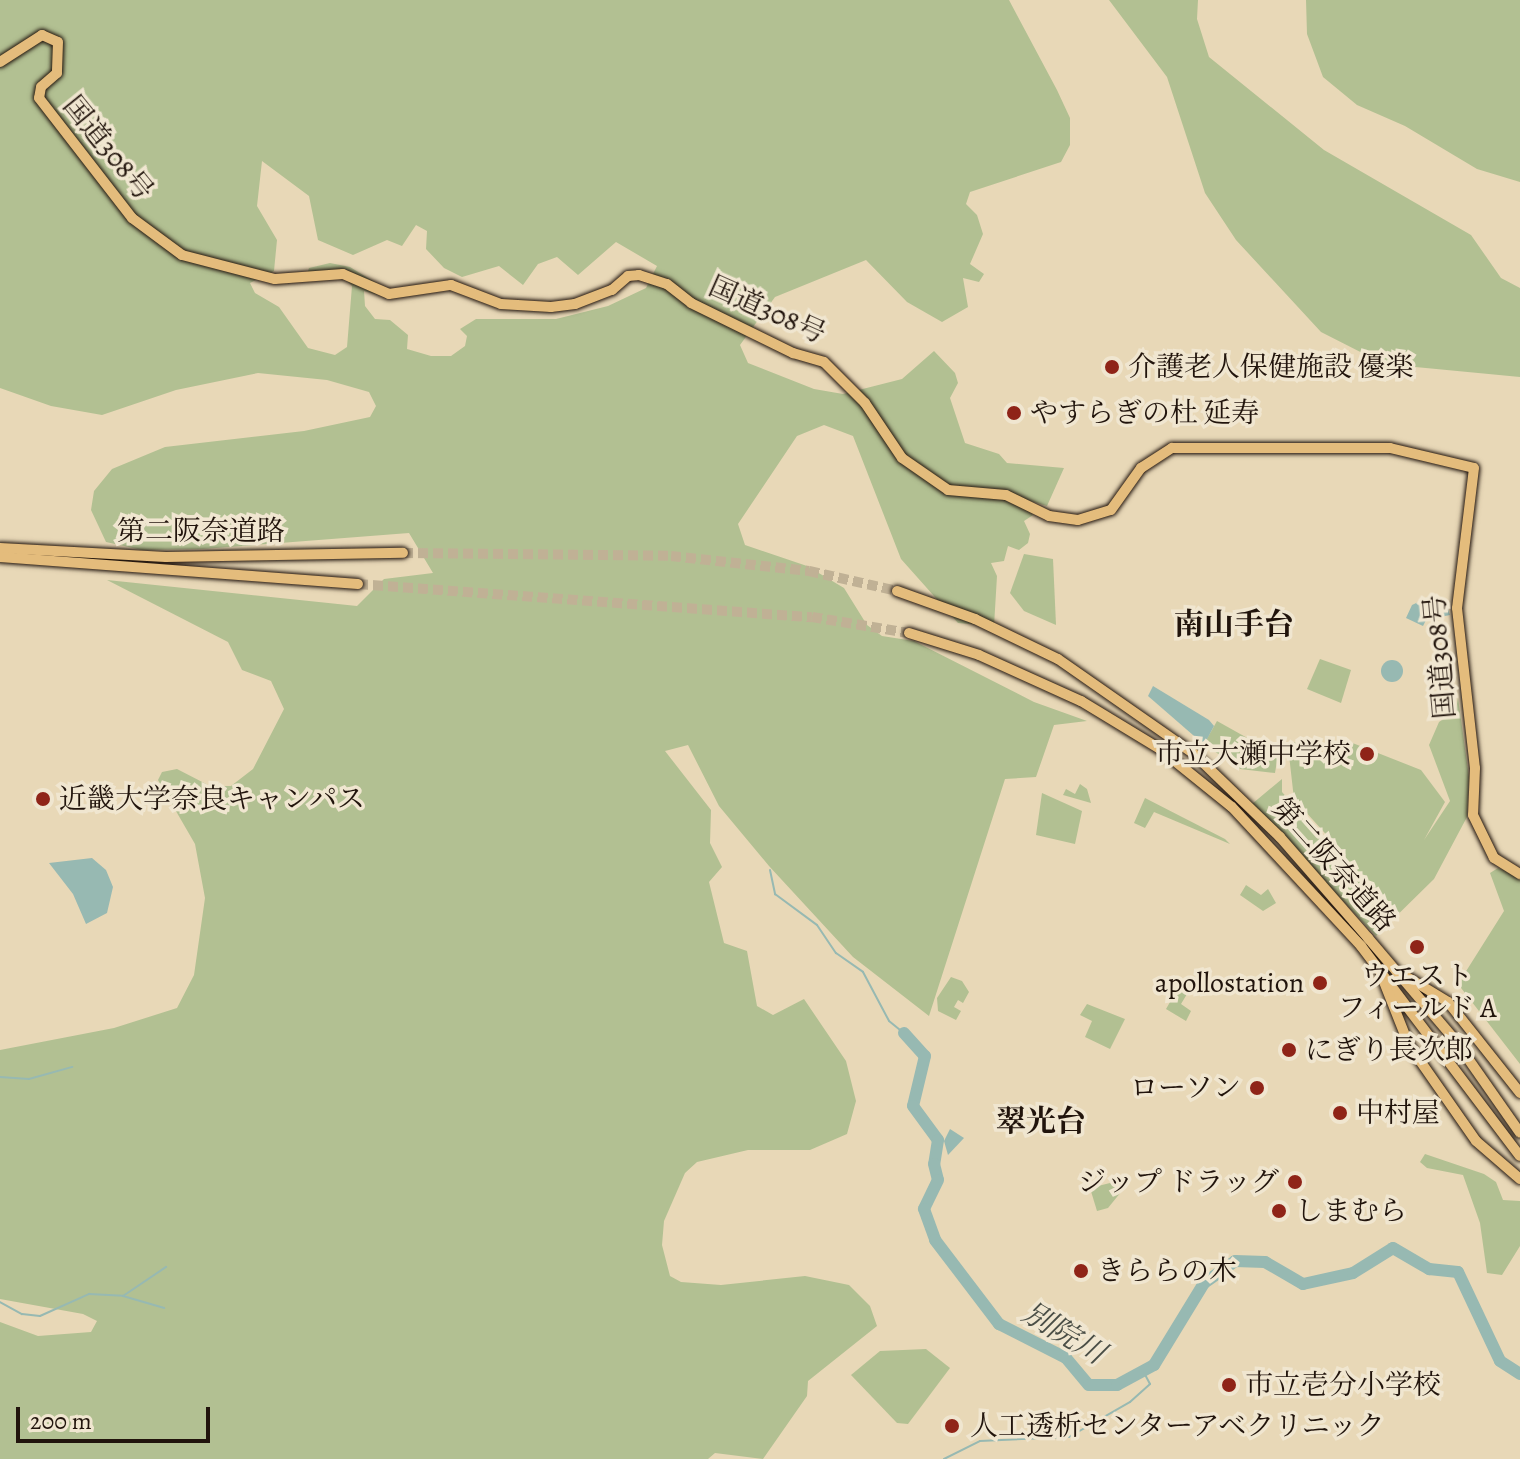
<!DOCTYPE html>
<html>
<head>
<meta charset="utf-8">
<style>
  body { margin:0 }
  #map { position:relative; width:1520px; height:1459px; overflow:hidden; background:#e8d8b7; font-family:Alegreya,"Noto Serif JP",serif }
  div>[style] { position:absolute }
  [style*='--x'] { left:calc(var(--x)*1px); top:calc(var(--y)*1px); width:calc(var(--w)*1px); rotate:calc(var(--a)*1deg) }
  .green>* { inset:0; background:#b2c092 }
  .water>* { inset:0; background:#97b9b2 }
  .round { border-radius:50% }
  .stream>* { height:2px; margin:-1px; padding:0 1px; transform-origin:1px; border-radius:1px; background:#97b9b2 }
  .river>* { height:12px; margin:-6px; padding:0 6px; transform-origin:6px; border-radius:6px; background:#97b9b2 }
  .highway-tunnel>* { height:10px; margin-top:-5px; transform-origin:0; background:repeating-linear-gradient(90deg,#c0b195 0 10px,transparent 0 15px) }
  .roads { filter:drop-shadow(0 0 2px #21140c) drop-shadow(0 0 2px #21140c) }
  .highway>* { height:10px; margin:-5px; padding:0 5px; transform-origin:5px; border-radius:5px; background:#e4bc7c }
  .dots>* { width:22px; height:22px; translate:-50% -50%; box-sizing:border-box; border:4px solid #f0e6d0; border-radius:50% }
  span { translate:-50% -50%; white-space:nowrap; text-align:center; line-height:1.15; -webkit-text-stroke:7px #f0e6d0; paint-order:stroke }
  .street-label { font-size:28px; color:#21140c }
  .poi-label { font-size:28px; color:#21140c }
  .left { translate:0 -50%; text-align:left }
  .right { translate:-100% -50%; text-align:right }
  .neighbourhood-label { font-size:30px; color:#21140c; font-weight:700 }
  .water-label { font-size:30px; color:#4a4e46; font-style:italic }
  .scale { position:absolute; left:16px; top:1407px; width:194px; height:36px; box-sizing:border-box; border:4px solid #21140c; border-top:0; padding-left:10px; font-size:24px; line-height:28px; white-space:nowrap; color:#21140c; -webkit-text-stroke:6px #f0e6d0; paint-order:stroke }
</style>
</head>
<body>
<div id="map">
  <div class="green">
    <i style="clip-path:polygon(evenodd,0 0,1009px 0,1057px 90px,1070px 118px,1070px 145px,1061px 162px,970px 192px,966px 204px,977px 215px,983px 234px,970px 264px,984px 274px,979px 282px,963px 278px,968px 307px,942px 322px,907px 302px,866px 260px,775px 297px,740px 345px,748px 363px,814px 389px,843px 394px,902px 379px,934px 351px,955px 373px,958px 383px,950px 398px,965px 443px,999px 454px,1007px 463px,1064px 468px,1047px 506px,1017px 497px,1033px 515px,1024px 521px,1030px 534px,1028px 543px,1019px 550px,1008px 546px,1004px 561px,991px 563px,997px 576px,994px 626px,958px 623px,901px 559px,853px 436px,824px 425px,797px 436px,738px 524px,745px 545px,807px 566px,844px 588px,867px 625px,882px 636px,914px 641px,1034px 702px,1087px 721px,1054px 725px,1036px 777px,1005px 779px,929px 1016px,853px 957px,769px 866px,719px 806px,688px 745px,665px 751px,711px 810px,710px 843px,722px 867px,709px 882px,724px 943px,747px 951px,757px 1006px,773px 1015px,804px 999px,846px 1061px,856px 1101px,847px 1134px,810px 1150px,748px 1150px,697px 1162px,685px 1173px,664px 1221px,662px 1245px,670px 1276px,681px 1282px,721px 1285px,805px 1276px,849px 1285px,870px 1306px,877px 1326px,808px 1381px,807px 1396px,763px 1459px,715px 1453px,708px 1459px,0 1459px,0 1322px,38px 1336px,91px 1332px,97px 1321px,83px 1314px,0 1299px,0 1050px,114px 1028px,177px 1008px,194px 975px,205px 898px,195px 844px,158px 780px,162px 772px,177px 769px,210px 786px,231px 786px,253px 769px,284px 709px,271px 681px,242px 670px,228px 642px,107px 580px,357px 606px,384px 579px,433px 573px,409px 533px,203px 549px,142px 550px,106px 542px,91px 510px,94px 491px,112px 469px,165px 447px,304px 431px,370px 417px,376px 406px,369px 392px,327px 380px,258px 373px,176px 390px,102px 415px,51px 406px,0 388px,0 0,262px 161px,309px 196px,318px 240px,353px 255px,387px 240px,402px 246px,416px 225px,427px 231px,426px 249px,444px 268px,462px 277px,499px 266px,523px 285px,538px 264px,557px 257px,578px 275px,616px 242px,657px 266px,646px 288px,608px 306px,556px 319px,476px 319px,460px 329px,467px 336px,465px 346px,451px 356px,431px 356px,407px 349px,408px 335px,390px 320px,375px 319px,365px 306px,364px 291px,382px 296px,386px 289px,350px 267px,330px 263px,309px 268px,305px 281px,344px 278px,352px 286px,347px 347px,335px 355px,308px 348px,279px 307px,255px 293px,250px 283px,274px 271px,277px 240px,257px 206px,262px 161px)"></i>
    <i style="clip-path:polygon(1109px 0,1198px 0,1197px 19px,1209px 57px,1324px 150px,1471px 235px,1501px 278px,1520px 288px,1520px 377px,1384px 364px,1321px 332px,1236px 240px,1205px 193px,1167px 77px)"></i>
    <i style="clip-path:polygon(1306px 0,1520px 0,1520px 182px,1477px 169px,1405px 126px,1357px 105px,1323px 77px,1307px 34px)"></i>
    <i style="clip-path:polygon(1024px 554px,1053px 559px,1056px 625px,1024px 611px,1010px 593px)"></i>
    <i style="clip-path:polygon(1320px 659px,1351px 670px,1341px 703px,1307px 689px)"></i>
    <i style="clip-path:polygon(1458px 698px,1469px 777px,1467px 817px,1434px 879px,1376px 936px,1252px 804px,1282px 779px,1282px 792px,1321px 836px,1342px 852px,1294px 799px,1289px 755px,1294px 742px,1342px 761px,1350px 742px,1421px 770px,1445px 802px,1424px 840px,1450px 801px,1429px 745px,1439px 722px,1456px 710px)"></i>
    <i style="clip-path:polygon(1217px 721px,1278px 755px,1275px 773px,1240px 769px,1204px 744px)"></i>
    <i style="clip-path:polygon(1080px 784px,1087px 789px,1091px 803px,1063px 795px,1066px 789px,1075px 794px)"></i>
    <i style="clip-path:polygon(1042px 793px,1082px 811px,1075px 844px,1036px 835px)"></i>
    <i style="clip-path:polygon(1145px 798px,1225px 839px,1230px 844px,1154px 812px,1145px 828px,1134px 823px)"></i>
    <i style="clip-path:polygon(1498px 868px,1520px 876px,1520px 1064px,1458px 984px,1504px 911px,1490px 873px)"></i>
    <i style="clip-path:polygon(1246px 885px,1261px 895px,1268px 889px,1276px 903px,1263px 911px,1240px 895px)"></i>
    <i style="clip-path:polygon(951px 977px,962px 981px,969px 992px,963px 1003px,958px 1000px,954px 1007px,961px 1011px,956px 1020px,938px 1011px,937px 998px)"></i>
    <i style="clip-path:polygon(1181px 983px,1190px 989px,1181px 1004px,1191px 1011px,1186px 1021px,1166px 1009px)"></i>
    <i style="clip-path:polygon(1087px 1004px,1125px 1019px,1110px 1049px,1085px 1037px,1092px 1021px,1080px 1015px)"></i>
    <i style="clip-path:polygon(1425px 1154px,1484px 1174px,1496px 1182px,1503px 1200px,1520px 1201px,1520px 1246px,1502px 1275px,1487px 1273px,1480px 1223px,1463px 1175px,1427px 1168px,1420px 1162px)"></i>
    <i style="clip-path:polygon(1110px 1183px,1121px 1192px,1108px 1208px,1097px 1211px,1090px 1188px)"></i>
    <i style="clip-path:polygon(926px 1349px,950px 1368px,908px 1424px,897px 1423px,851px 1375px,880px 1351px)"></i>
  </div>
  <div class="water">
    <i style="clip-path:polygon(1433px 595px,1446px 603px,1450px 615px,1426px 620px,1423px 626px,1406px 618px,1412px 605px)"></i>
    <i class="round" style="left:1381px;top:660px;width:22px;height:22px"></i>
    <i style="clip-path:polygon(1153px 686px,1209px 720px,1214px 726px,1206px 741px,1201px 742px,1148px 696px)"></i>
    <i style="clip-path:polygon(92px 858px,106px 870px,113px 887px,107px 913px,86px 924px,73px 894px,49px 863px)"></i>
    <i style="clip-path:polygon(950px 1129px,964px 1138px,948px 1155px,944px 1141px)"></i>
  </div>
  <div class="stream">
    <i style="--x:770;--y:870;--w:25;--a:78"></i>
    <i style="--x:775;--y:894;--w:52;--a:36.4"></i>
    <i style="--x:817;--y:925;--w:34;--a:56"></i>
    <i style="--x:836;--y:953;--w:33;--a:35"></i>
    <i style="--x:863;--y:972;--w:55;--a:62"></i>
    <i style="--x:889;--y:1021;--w:19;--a:39"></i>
    <i style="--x:0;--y:1077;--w:29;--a:4"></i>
    <i style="--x:29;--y:1079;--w:45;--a:-15.6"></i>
    <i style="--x:123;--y:1296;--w:43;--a:16.3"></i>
    <i style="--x:0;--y:1302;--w:25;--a:29"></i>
    <i style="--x:22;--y:1314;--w:18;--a:6"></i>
    <i style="--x:40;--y:1316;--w:54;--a:-24.2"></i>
    <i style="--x:89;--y:1294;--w:34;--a:3"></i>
    <i style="--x:123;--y:1296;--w:52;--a:-34"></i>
    <i style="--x:944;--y:1459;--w:40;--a:-26.6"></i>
    <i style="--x:980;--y:1441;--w:89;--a:-2.6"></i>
    <i style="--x:1069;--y:1437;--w:70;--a:-29.8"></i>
    <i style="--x:1130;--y:1402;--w:27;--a:-42"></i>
    <i style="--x:1150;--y:1384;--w:15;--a:-118"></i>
  </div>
  <div class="river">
    <i style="--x:904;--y:1033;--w:31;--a:48"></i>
    <i style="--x:925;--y:1056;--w:51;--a:103.5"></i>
    <i style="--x:913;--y:1106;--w:42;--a:53.7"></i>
    <i style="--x:938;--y:1140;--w:24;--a:99"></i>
    <i style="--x:934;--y:1164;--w:16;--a:76"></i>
    <i style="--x:938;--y:1180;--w:32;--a:116"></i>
    <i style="--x:924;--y:1209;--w:33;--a:70"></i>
    <i style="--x:935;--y:1240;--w:106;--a:52.7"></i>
    <i style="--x:999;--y:1324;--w:75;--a:26.9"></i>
    <i style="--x:1066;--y:1358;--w:35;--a:50"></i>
    <i style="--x:1089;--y:1385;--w:28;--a:0"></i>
    <i style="--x:1117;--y:1385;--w:42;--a:-28.4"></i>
    <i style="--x:1154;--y:1365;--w:96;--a:-58.6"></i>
    <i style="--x:1204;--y:1283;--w:38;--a:-35"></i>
    <i style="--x:1235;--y:1261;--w:30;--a:2"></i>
    <i style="--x:1265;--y:1262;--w:44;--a:30.1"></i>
    <i style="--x:1303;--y:1284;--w:51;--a:-12.4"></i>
    <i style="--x:1353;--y:1273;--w:47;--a:-32"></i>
    <i style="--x:1393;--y:1248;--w:42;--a:30.3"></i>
    <i style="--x:1429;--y:1269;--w:29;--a:6"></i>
    <i style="--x:1458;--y:1272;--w:98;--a:64.7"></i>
    <i style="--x:1500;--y:1361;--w:24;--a:33"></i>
  </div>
  <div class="highway-tunnel">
    <i style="--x:403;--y:553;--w:268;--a:0.6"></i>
    <i style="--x:671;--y:556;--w:139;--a:6.2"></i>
    <i style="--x:809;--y:571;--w:90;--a:12.8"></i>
    <i style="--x:358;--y:584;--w:455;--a:4.2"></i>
    <i style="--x:812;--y:617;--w:98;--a:9.4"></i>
  </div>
  <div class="roads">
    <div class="highway">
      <i style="--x:0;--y:62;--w:50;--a:-32.7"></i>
      <i style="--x:42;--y:35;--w:17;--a:24"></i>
      <i style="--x:58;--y:42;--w:31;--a:92"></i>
      <i style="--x:57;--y:73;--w:21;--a:139"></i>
      <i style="--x:41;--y:87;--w:11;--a:100"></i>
      <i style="--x:39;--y:98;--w:152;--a:52.2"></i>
      <i style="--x:132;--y:218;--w:62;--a:36.5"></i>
      <i style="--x:182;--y:255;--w:96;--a:14.5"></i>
      <i style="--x:275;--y:279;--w:68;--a:-4.2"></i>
      <i style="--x:343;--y:274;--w:50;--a:23.5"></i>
      <i style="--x:389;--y:294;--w:63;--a:-8.3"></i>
      <i style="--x:451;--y:285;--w:53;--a:20.8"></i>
      <i style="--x:501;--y:304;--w:50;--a:3.4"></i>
      <i style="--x:551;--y:307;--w:24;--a:-7"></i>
      <i style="--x:575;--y:304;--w:40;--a:-21"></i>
      <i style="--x:612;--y:290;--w:21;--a:-41"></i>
      <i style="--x:628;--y:276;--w:11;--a:-5"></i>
      <i style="--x:639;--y:275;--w:29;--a:18"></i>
      <i style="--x:667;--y:284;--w:31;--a:38"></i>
      <i style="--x:691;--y:303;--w:114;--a:26.1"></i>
      <i style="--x:793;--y:353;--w:32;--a:16"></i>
      <i style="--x:824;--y:362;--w:58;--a:45"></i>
      <i style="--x:865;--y:403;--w:66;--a:56.1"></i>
      <i style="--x:902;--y:458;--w:56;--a:34.8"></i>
      <i style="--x:948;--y:490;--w:58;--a:4.9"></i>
      <i style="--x:1006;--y:495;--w:48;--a:26"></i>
      <i style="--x:1049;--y:516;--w:29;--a:8"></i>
      <i style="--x:1078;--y:520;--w:34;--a:-17"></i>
      <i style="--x:1111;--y:510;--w:52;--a:-54.5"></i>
      <i style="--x:1141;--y:468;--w:37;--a:-33"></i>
      <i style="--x:1172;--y:448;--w:218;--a:0"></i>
      <i style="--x:1390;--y:448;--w:86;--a:13.4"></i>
      <i style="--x:1474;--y:468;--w:141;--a:96.9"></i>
      <i style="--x:1457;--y:608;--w:161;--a:83.6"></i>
      <i style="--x:1475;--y:768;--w:47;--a:92.4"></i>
      <i style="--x:1473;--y:815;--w:48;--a:64"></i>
      <i style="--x:1494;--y:858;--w:31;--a:32"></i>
      <i style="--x:0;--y:548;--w:166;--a:3.1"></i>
      <i style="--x:166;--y:557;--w:237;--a:-1"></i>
      <i style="--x:0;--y:557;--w:359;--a:4.3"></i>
      <i style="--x:897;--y:591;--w:83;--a:19.7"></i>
      <i style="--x:975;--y:619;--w:92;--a:25.7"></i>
      <i style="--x:1058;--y:659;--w:166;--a:34.9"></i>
      <i style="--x:1194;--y:754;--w:120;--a:44"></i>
      <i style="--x:1280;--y:837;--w:134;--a:48.9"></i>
      <i style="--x:1368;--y:938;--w:134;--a:49.5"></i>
      <i style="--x:1455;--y:1040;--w:113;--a:55"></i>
      <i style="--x:909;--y:633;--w:73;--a:17.4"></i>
      <i style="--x:979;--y:655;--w:112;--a:24.3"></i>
      <i style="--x:1081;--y:701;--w:92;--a:31.3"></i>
      <i style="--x:1160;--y:749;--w:92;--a:38.9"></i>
      <i style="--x:1232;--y:807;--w:190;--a:47.1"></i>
      <i style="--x:1361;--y:946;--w:263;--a:52.9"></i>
      <i style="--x:1402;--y:974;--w:54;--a:31.3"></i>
      <i style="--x:1448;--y:1002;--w:116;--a:51.6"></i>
      <i style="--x:1384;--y:982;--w:68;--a:68.4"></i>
      <i style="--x:1409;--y:1045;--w:117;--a:55.1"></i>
      <i style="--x:1476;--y:1141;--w:58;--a:40.8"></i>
    </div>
  </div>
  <div class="dots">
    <i style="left:1112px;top:367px;background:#8f2418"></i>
    <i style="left:1014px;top:413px;background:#8f2418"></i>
    <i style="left:1367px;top:754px;background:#8f2418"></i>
    <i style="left:43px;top:799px;background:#8f2418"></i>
    <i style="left:1417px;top:947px;background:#8f2418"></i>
    <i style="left:1320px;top:983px;background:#8f2418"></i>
    <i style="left:1289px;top:1050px;background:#8f2418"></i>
    <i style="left:1257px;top:1088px;background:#8f2418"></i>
    <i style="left:1340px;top:1113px;background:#8f2418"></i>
    <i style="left:1295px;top:1182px;background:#8f2418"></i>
    <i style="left:1279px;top:1211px;background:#8f2418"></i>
    <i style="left:1081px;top:1271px;background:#8f2418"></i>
    <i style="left:1229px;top:1385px;background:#8f2418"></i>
    <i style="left:952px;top:1426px;background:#8f2418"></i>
  </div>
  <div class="street-label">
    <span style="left:108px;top:148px;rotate:51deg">国道308号</span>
    <span style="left:767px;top:310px;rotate:24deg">国道308号</span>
    <span style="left:201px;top:531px">第二阪奈道路</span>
    <span style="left:1440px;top:657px;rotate:-95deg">国道308号</span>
    <span style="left:1334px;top:865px;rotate:48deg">第二阪奈道路</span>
  </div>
  <div class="poi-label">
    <span class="left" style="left:1128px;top:367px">介護老人保健施設 優楽</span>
    <span class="left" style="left:1030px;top:413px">やすらぎの杜 延寿</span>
    <span class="right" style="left:1351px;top:754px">市立大瀬中学校</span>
    <span class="left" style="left:59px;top:799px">近畿大学奈良キャンパス</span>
    <span style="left:1417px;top:992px">ウエスト<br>フィールド A</span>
    <span class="right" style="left:1304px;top:983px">apollostation</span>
    <span class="left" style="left:1305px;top:1050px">にぎり長次郎</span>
    <span class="right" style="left:1241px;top:1088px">ローソン</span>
    <span class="left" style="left:1356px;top:1113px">中村屋</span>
    <span class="right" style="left:1279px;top:1182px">ジップ ドラッグ</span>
    <span class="left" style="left:1295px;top:1211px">しまむら</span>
    <span class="left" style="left:1097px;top:1271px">きららの木</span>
    <span class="left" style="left:1245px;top:1385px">市立壱分小学校</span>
    <span class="left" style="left:970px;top:1426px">人工透析センターアベクリニック</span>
  </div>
  <div class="neighbourhood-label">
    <span style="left:1234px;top:624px">南山手台</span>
    <span style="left:1041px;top:1121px">翠光台</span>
  </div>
  <div class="water-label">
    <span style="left:1064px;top:1333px;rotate:31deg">別院川</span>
  </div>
  <div class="scale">200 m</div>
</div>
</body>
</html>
